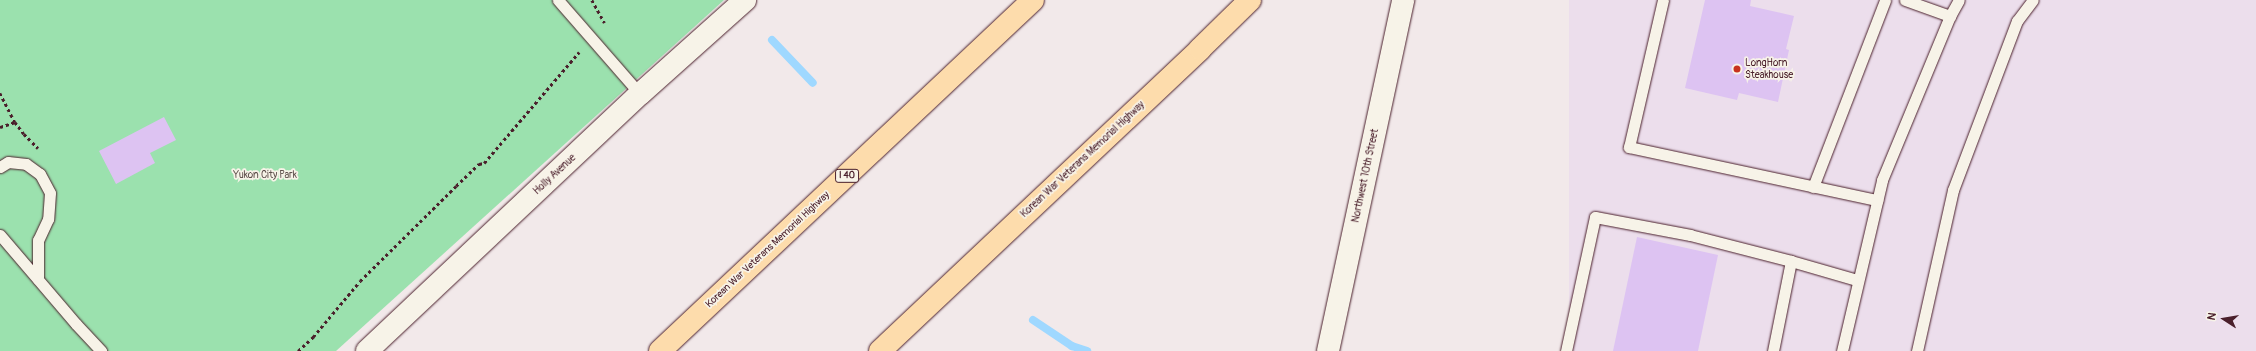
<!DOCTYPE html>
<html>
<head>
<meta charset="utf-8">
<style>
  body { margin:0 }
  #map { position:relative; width:2256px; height:351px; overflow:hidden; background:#f2e9ea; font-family:Pangolin,sans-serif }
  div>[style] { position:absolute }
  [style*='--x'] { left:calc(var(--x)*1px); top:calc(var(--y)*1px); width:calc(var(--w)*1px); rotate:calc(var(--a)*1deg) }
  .built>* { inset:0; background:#ecdeec; transform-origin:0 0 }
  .green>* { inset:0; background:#9be1ae }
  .stream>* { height:8px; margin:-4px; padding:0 4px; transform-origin:4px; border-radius:4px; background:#9fd8ff }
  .building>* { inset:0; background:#ddc3f2 }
  .path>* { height:2.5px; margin-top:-1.25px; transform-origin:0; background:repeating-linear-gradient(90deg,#4a1f2b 0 3px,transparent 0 6px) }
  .roads { filter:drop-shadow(0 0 1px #4a1f2b) drop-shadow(0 0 1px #4a1f2b) }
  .service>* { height:11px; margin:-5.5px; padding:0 5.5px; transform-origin:5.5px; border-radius:5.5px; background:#f7f3e8 }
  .minor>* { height:22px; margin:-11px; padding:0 11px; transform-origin:11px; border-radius:11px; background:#f7f3e8 }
  .secondary>* { height:22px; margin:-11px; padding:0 11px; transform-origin:11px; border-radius:11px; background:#f7f3e8 }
  .motorway>* { height:22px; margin:-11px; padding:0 11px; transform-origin:11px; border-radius:11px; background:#fddcac }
  .dots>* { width:11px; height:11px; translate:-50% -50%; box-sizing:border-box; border:2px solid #f7f3e8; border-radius:50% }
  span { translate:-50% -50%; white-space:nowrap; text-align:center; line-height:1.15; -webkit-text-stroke:3.5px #f7f3e8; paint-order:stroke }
  .shield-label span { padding:1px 3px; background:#f7f3e8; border:1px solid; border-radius:3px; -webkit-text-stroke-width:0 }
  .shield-label { font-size:9px; color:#4a1f2b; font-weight:700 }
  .poi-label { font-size:10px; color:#4a1f2b }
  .left { translate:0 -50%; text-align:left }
  .street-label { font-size:10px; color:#4a1f2b }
  .park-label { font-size:10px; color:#5e504c }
  .north { position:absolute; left:2204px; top:299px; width:40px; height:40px; -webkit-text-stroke:3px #f7f3e8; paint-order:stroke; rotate:282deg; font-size:11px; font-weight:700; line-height:16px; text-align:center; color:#4a1f2b }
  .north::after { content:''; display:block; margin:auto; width:14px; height:18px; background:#4a1f2b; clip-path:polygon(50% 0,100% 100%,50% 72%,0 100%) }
</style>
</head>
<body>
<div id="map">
  <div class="built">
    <i style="left:1569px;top:0;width:687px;height:363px"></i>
  </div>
  <div class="green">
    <i style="clip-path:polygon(0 0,724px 0,336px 351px,0 351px)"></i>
  </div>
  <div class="stream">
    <i style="--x:772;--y:40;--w:59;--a:46.4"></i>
    <i style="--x:1033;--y:320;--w:47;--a:33.7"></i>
    <i style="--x:1072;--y:346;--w:16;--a:18"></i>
  </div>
  <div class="building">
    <i style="clip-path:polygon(1705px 0,1751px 0,1750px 6px,1794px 16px,1786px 49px,1789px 50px,1778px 102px,1739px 93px,1737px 100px,1685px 88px)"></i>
    <i style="clip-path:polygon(164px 117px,176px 140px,150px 153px,155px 163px,116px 184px,99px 151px)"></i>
    <i style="clip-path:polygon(1637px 237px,1718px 255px,1698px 351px,1613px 351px)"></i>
  </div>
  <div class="path">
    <i style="--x:592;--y:0;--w:26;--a:61"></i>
    <i style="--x:0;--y:93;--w:33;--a:63"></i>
    <i style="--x:15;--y:122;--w:15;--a:53"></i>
    <i style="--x:24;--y:134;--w:20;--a:45"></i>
    <i style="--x:0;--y:127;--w:16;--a:-18"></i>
    <i style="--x:298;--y:351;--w:21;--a:-43"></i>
    <i style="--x:313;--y:337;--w:73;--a:-50"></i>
    <i style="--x:360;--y:281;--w:135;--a:-44.7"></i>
    <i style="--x:456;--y:186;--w:32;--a:-44"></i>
    <i style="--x:479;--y:164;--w:5;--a:-11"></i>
    <i style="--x:484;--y:163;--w:146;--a:-49.4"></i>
  </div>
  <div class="roads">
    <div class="service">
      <i style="--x:558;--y:0;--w:125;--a:48.9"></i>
      <i style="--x:1663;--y:0;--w:151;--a:103"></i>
      <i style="--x:1629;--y:147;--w:254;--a:12.1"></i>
      <i style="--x:1905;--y:0;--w:48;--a:19.6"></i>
      <i style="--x:0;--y:167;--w:9;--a:-32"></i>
      <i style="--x:8;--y:162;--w:18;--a:6"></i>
      <i style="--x:26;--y:164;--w:17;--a:36"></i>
      <i style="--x:40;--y:174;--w:21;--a:62"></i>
      <i style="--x:50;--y:193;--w:26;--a:94"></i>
      <i style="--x:48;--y:219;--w:23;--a:115"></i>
      <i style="--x:38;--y:240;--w:39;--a:90"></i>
      <i style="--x:1813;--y:187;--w:200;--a:-68.9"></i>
      <i style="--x:0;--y:235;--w:117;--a:49.5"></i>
      <i style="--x:76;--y:324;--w:37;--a:47"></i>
      <i style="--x:1566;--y:351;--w:137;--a:-77.8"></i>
      <i style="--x:1595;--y:217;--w:97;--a:10.7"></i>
      <i style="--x:1690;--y:235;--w:104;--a:14.4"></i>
      <i style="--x:1773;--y:351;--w:92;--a:-78.7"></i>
      <i style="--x:1791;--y:261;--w:69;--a:16.1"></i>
      <i style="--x:1842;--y:351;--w:176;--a:-76.8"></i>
      <i style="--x:1882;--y:180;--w:178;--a:-67.5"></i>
      <i style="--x:1950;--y:16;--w:18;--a:-61"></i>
      <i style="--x:1917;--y:351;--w:165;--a:-77.4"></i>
      <i style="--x:1953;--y:190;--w:181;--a:-69.3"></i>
      <i style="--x:2017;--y:21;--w:26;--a:-53"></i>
    </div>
    <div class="minor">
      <i style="--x:367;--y:351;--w:375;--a:-43.3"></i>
      <i style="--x:640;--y:94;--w:141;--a:-41.8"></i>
    </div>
    <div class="secondary">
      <i style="--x:1328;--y:351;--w:359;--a:-77.9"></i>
    </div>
    <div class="motorway">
      <i style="--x:660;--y:351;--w:512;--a:-43.26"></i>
      <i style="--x:880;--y:351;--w:440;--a:-43.3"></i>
      <i style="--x:1200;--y:49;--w:70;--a:-44.4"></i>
    </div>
  </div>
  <div class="dots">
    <i style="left:1737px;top:69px;background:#c8321e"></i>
  </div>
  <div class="shield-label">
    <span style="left:847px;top:176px">I 40</span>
  </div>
  <div class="poi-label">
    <span class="left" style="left:1745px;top:69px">LongHorn<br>Steakhouse</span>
  </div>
  <div class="street-label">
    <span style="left:1083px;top:160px;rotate:-43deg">Korean War Veterans Memorial Highway</span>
    <span style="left:555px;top:175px;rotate:-43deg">Holly Avenue</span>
    <span style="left:1366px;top:176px;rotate:-78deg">Northwest 10th Street</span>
    <span style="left:768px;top:250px;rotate:-43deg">Korean War Veterans Memorial Highway</span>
  </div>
  <div class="park-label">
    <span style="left:265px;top:176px">Yukon City Park</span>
  </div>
  <div class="north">N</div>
</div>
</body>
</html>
